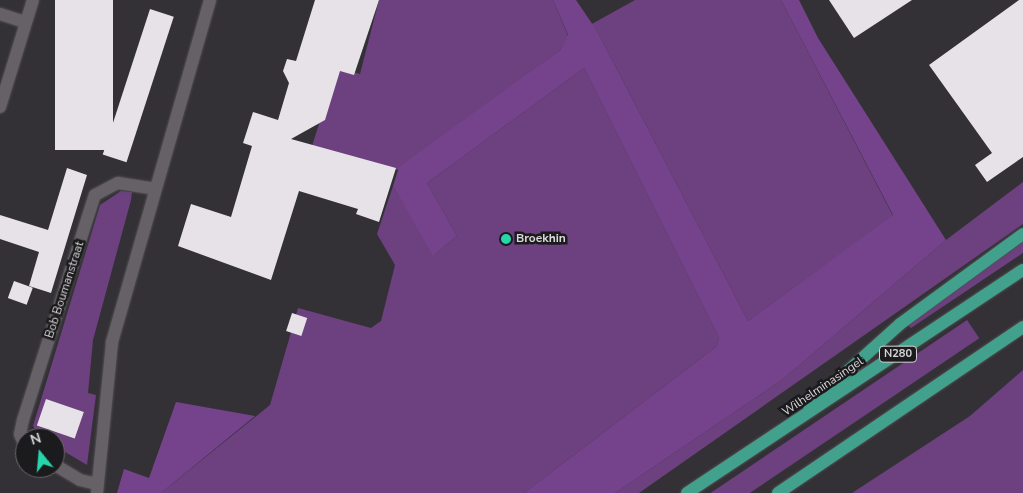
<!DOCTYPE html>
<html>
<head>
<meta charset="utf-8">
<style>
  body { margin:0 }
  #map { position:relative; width:1023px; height:493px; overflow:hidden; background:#343136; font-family:"Nunito Sans",sans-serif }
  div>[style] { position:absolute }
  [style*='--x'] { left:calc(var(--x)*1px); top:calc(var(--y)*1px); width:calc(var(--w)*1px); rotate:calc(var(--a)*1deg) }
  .green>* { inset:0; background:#6d4080; transform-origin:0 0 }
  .forest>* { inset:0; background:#75438b }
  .building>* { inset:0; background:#e6e2e8; transform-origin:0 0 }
  .roads { filter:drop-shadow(0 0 1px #514e52) drop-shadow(0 0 1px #514e52) }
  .minor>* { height:12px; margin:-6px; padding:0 6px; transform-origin:6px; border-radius:6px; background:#656166 }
  .major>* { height:12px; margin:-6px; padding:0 6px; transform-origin:6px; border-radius:6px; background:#41a18c }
  .dots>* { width:14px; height:14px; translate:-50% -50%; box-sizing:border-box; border:2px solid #1b1a1c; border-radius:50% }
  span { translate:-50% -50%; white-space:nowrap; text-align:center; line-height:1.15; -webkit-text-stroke:5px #1b1a1c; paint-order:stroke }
  .shield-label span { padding:1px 4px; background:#1b1a1c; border:1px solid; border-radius:4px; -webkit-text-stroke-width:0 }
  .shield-label { font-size:11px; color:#d9d7da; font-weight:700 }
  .poi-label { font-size:12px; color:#d9d7da; font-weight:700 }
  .left { translate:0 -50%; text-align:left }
  .street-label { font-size:12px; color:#d9d7da }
  .north { position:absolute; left:15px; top:428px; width:50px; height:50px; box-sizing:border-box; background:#1b1a1c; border:1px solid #676668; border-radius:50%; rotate:343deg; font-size:14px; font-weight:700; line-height:20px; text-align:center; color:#d9d7da }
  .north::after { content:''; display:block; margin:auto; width:18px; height:22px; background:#27d5ad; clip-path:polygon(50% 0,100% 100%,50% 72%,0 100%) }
</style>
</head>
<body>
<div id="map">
  <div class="green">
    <i style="clip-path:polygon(379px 0,553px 0,568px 36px,560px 50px,398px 170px,312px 146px,337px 67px,360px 74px)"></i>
    <i style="clip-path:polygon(635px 0,781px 0,893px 216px,748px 321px,597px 31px,590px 25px)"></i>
    <i style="clip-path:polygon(584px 68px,719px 338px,717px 346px,524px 493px,161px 493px,270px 405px,298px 308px,371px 328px,381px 321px,395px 265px,377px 234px,393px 186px,434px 255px,457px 236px,427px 183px)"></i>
    <i style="clip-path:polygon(1023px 182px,1023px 224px,639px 493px,615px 493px,782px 380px,946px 240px)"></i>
    <i style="clip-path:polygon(121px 191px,132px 192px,131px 200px,93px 340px,88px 393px,96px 395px,87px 465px,55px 446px,55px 438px,42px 438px,33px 426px,100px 205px)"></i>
    <i style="clip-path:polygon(1023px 241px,1023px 253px,911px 328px,908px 325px)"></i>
    <i style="left:967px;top:320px;width:22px;height:314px;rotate:56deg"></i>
    <i style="clip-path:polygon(1023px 370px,1023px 493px,852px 493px,970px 416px)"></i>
  </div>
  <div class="forest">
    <i style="clip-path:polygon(553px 0,576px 0,597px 31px,748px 321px,893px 215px,781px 0,799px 0,818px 38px,946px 240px,782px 380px,615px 493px,524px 493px,717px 346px,719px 338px,584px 68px,427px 183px,457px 236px,433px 256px,393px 186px,399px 167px,560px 50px,568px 35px)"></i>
    <i style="clip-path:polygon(176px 402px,255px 416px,161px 493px,117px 493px,124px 469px,149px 478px)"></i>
  </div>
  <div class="building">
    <i style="left:55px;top:0;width:58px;height:150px"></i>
    <i style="clip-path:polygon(315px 0,379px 0,354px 75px,340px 71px,325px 120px,291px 139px,396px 168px,379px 222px,356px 214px,358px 209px,299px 191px,271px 280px,178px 246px,191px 204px,231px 217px,252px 146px,243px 143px,253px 112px,278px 120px,289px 83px,283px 71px,287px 59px,296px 61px)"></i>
    <i style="clip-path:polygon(829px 0,912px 0,854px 38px)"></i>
    <i style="clip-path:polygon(1019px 0,1023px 0,1023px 157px,987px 182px,975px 165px,992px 153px,929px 65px)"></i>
    <i style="left:150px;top:9px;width:25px;height:153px;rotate:18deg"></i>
    <i style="clip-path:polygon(67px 168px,87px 175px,51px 293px,29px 286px,39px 252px,0 239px,0 215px,48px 230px)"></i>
    <i style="left:14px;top:281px;width:20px;height:18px;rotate:20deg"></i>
    <i style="left:292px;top:313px;width:16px;height:19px;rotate:18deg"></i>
    <i style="left:46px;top:399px;width:40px;height:28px;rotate:19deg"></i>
  </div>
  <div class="roads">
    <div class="minor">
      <i style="--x:0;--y:14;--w:26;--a:18"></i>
      <i style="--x:0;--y:107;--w:112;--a:-72.9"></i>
      <i style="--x:25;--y:446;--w:13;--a:-113"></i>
      <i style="--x:20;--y:434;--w:14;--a:-78"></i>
      <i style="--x:23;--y:420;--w:236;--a:-72.3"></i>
      <i style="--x:95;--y:195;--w:26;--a:-28"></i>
      <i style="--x:118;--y:183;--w:37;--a:9"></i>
      <i style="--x:55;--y:465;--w:29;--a:31"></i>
      <i style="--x:80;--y:480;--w:18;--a:13"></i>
      <i style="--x:97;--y:493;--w:152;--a:-84.3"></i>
      <i style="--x:112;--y:342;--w:356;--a:-74"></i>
    </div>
    <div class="major">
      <i style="--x:809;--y:406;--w:122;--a:-42"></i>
      <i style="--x:900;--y:324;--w:152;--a:-36.2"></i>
      <i style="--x:687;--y:493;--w:403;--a:-33.6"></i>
      <i style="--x:778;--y:493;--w:296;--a:-34.1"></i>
    </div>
  </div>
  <div class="dots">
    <i style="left:506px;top:239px;background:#27d5ad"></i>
  </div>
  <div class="shield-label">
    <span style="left:898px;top:354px">N280</span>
  </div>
  <div class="poi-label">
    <span class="left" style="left:516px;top:239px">Broekhin</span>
  </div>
  <div class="street-label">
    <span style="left:65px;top:290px;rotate:-72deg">Bob Boumanstraat</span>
    <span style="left:823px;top:387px;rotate:-34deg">Wilhelminasingel</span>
  </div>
  <div class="north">N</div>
</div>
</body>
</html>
